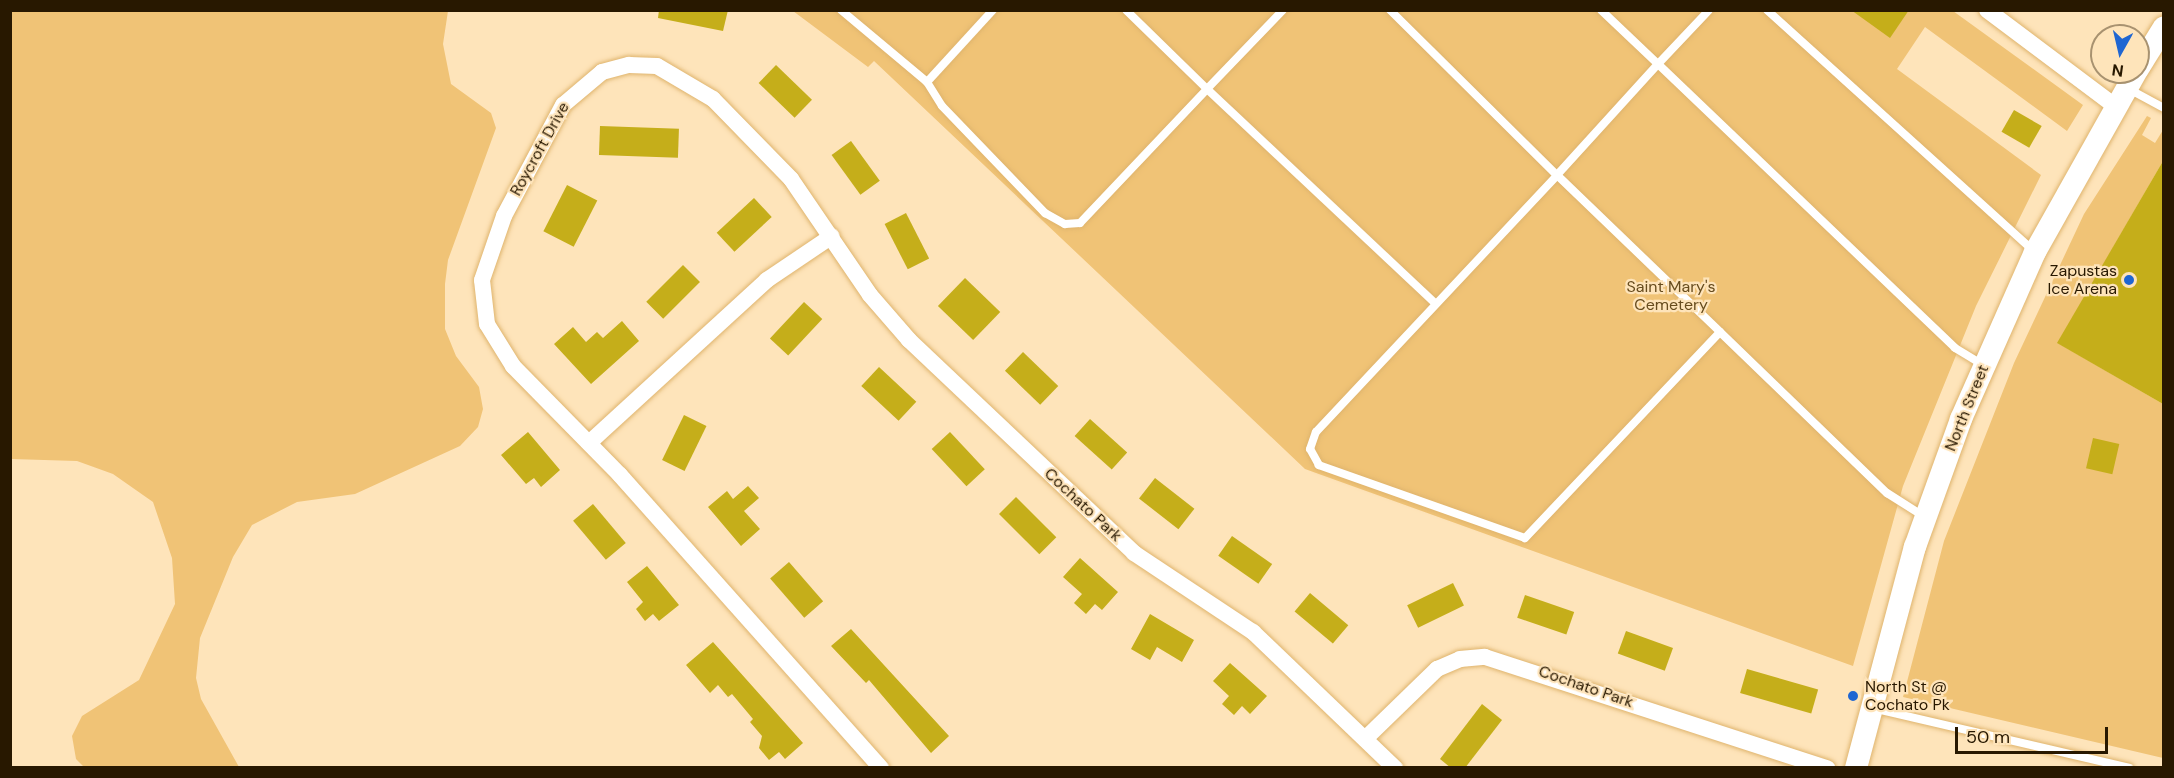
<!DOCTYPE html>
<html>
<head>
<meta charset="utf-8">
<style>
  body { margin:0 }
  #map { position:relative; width:2174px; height:778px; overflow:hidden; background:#fee4ba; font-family:"DM Sans",sans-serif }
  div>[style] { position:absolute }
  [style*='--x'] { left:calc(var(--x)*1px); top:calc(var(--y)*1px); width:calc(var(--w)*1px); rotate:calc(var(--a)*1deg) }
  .green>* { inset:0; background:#f0c376 }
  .building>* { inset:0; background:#c5ae1a; transform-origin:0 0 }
  .roads { filter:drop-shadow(0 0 2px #dfb46d) drop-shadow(0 0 2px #dfb46d) }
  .service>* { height:8px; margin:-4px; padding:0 4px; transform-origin:4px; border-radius:4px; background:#fff }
  .minor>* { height:16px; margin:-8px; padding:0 8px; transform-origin:8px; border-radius:8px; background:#fff }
  .secondary>* { height:22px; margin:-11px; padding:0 11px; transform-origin:11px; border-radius:11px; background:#fff }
  .dots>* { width:16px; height:16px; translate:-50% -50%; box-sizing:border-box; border:3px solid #fee4ba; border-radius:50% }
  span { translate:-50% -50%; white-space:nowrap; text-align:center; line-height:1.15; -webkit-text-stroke:4.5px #fee4ba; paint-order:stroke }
  .street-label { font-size:16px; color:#281800 }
  .poi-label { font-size:16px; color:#281800 }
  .right { translate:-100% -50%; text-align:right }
  .left { translate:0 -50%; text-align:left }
  .park-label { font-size:16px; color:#674c1e }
  .frame { position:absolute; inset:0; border:12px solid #281800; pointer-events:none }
  .north { position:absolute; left:2090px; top:24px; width:60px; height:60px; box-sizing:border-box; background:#fee4ba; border:2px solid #a89270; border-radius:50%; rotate:188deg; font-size:16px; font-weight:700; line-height:24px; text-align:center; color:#281800 }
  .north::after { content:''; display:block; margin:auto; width:21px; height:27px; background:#1f66d2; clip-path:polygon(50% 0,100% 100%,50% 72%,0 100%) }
  .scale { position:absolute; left:1955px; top:727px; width:153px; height:27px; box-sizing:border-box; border:3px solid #281800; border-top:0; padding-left:8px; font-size:18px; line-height:21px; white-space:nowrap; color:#281800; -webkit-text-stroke:4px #fee4ba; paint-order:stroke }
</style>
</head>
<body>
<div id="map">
  <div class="green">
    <i style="clip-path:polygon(11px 10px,448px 11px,443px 44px,451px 84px,491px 113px,496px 128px,448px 260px,445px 284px,445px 329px,456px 356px,479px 387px,483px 409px,478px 427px,460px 446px,355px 494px,297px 502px,252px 525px,233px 557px,200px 638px,196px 678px,201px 699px,239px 767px,84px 767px,76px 759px,72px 736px,82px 716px,139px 680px,175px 604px,172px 558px,153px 502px,113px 474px,77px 461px,11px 459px)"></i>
    <i style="clip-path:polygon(793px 11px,1953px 11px,2083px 105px,2067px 131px,1925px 27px,1897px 69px,2041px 175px,1976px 306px,1903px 486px,1853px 666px,1305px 469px,874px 61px,868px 67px)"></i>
    <i style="clip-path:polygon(2147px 116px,2151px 118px,2142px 135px,2155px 143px,2163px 130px,2163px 161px,2058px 343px,2163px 404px,2163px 758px,1903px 697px,1944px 541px,2014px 363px,2084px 214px)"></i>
  </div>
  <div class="building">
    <i style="clip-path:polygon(659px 10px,728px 10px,723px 31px,658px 18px)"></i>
    <i style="clip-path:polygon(1851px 10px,1909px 10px,1890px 38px)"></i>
    <i style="left:776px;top:65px;width:50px;height:25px;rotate:44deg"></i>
    <i style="left:2014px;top:110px;width:32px;height:25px;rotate:30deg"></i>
    <i style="left:600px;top:126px;width:79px;height:29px;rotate:2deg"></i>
    <i style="left:851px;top:141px;width:49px;height:24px;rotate:54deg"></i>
    <i style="clip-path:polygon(2163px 161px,2163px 404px,2057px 343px)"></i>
    <i style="left:567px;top:185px;width:34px;height:52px;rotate:27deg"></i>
    <i style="left:754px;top:198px;width:26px;height:51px;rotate:47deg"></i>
    <i style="left:906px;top:213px;width:51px;height:24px;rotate:63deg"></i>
    <i style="left:683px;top:265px;width:24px;height:52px;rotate:45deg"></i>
    <i style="left:965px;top:278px;width:49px;height:39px;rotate:44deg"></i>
    <i style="left:804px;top:302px;width:25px;height:50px;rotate:43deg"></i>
    <i style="clip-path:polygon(622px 321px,639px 341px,591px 384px,554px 344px,573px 327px,586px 342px,597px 332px,603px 338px)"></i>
    <i style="left:1023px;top:352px;width:49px;height:26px;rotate:44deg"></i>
    <i style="left:879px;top:367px;width:51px;height:26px;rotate:43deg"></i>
    <i style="left:684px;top:415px;width:25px;height:50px;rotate:26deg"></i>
    <i style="left:1090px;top:419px;width:50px;height:23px;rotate:42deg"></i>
    <i style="clip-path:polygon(528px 432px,560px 470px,541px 487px,534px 478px,526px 484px,501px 455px)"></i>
    <i style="left:950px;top:432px;width:51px;height:25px;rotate:47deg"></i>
    <i style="left:2093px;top:438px;width:27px;height:31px;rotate:13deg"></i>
    <i style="left:1155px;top:478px;width:50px;height:26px;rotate:38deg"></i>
    <i style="clip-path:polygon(748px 486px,759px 498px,744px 511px,760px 529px,741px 546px,708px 507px,727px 491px,733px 499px)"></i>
    <i style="left:1016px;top:497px;width:57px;height:24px;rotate:45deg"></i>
    <i style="left:593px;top:504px;width:51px;height:26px;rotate:50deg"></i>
    <i style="left:1232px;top:536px;width:49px;height:24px;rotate:35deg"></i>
    <i style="clip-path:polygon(1080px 558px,1118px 592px,1102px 610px,1095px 604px,1086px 614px,1074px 603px,1082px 594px,1063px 577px)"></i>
    <i style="left:789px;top:562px;width:52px;height:25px;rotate:49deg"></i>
    <i style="clip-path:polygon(647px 566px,679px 605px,659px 621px,653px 614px,645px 621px,636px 609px,643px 602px,627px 582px)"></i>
    <i style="left:1453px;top:583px;width:25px;height:51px;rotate:64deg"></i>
    <i style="left:1310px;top:593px;width:50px;height:24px;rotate:40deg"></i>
    <i style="left:1525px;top:595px;width:52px;height:24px;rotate:19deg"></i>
    <i style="clip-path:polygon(1150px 614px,1194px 640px,1182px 662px,1157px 647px,1150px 660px,1131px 649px)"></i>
    <i style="clip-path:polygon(851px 629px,949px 736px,931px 753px,869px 680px,866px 683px,831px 646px)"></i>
    <i style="left:1626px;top:631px;width:50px;height:24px;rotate:20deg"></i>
    <i style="clip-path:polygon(713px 642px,803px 743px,785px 759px,779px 752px,769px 760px,759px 748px,762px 736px,750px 722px,753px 719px,732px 694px,728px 697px,718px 685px,710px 693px,686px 665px)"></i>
    <i style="clip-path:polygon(1230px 663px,1267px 696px,1250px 714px,1242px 706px,1234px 715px,1222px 704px,1229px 696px,1213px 681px)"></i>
    <i style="left:1747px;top:669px;width:74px;height:25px;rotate:16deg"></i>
    <i style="clip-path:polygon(1482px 704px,1502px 720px,1465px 768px,1451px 768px,1440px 759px)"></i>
  </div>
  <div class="roads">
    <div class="service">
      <i style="--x:841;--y:10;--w:112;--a:39.9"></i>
      <i style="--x:927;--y:82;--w:28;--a:58"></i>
      <i style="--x:942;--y:106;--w:149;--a:46.1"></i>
      <i style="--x:1045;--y:213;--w:23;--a:29"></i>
      <i style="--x:1065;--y:224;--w:15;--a:-4"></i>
      <i style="--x:1080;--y:223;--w:185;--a:-46.5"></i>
      <i style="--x:1207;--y:89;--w:113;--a:-135.7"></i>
      <i style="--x:1283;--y:10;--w:110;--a:133.9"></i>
      <i style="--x:1207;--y:89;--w:311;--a:43.2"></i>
      <i style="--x:1390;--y:10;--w:235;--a:44.7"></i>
      <i style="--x:1557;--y:175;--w:150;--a:-47.7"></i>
      <i style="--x:1658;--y:64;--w:411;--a:43.7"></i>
      <i style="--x:1955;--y:348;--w:33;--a:31"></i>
      <i style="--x:1601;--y:10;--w:79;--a:43.5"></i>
      <i style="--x:1658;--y:64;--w:74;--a:-46.6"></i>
      <i style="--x:1767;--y:10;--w:361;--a:42.1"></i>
      <i style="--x:927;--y:82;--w:98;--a:-47.5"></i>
      <i style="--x:2127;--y:88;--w:42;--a:28.4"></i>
      <i style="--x:1557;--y:175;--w:226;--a:43.9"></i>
      <i style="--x:1720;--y:332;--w:284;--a:133.4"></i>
      <i style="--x:1525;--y:538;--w:219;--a:-160.5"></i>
      <i style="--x:1319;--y:465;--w:18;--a:-119"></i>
      <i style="--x:1310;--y:449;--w:18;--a:-71"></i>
      <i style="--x:1316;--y:432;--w:352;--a:-46.8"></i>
      <i style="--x:1720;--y:332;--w:232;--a:44"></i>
      <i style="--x:1887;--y:493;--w:45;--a:32.3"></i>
      <i style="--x:1872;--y:708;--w:264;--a:13.1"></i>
    </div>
    <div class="minor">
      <i style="--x:1987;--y:10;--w:161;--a:36.9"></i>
      <i style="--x:589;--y:443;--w:241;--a:-42.5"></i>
      <i style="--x:767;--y:280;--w:78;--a:-34.1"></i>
      <i style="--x:1367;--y:737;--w:98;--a:-44.2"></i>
      <i style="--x:1437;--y:669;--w:25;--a:-23"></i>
      <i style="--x:1460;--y:659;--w:25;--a:-5"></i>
      <i style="--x:1485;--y:657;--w:360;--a:18"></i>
      <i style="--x:881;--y:768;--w:392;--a:-131.7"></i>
      <i style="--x:620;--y:475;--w:153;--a:-134.5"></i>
      <i style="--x:513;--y:366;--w:49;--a:-121.8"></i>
      <i style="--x:487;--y:324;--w:44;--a:-96.5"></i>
      <i style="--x:482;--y:280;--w:68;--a:-71"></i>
      <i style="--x:504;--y:216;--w:126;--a:-62"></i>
      <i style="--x:563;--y:105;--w:51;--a:-40.2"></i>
      <i style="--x:602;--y:72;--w:28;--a:-15"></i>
      <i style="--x:629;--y:65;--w:28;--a:2"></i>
      <i style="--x:657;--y:66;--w:65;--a:30.5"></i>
      <i style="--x:713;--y:99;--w:112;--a:45.7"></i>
      <i style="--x:791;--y:179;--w:140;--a:55.7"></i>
      <i style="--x:870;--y:295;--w:60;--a:49.1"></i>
      <i style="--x:909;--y:340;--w:310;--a:43.4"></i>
      <i style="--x:1134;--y:553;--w:143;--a:33.6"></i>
      <i style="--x:1253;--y:632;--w:197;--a:43.8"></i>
    </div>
    <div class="secondary">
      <i style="--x:2138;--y:69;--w:49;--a:-58.2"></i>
      <i style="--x:1856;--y:768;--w:229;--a:-75.1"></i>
      <i style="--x:1915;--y:547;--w:136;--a:-70.2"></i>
      <i style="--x:1961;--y:419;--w:183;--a:-66.1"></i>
      <i style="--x:2035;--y:252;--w:206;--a:-60.7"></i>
    </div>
  </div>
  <div class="dots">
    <i style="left:2129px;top:280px;background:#1f66d2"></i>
    <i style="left:1853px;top:696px;background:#1f66d2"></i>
  </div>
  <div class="street-label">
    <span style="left:540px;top:149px;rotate:-61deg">Roycroft Drive</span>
    <span style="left:1967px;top:408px;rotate:-68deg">North Street</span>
    <span style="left:1083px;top:505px;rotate:43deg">Cochato Park</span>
    <span style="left:1586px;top:687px;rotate:19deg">Cochato Park</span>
  </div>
  <div class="poi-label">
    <span class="right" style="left:2117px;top:280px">Zapustas<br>Ice Arena</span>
    <span class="left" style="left:1865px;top:696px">North St @<br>Cochato Pk</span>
  </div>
  <div class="park-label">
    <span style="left:1671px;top:296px">Saint Mary's<br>Cemetery</span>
  </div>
  <div class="frame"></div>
  <div class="north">N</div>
  <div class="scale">50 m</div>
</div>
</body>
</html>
